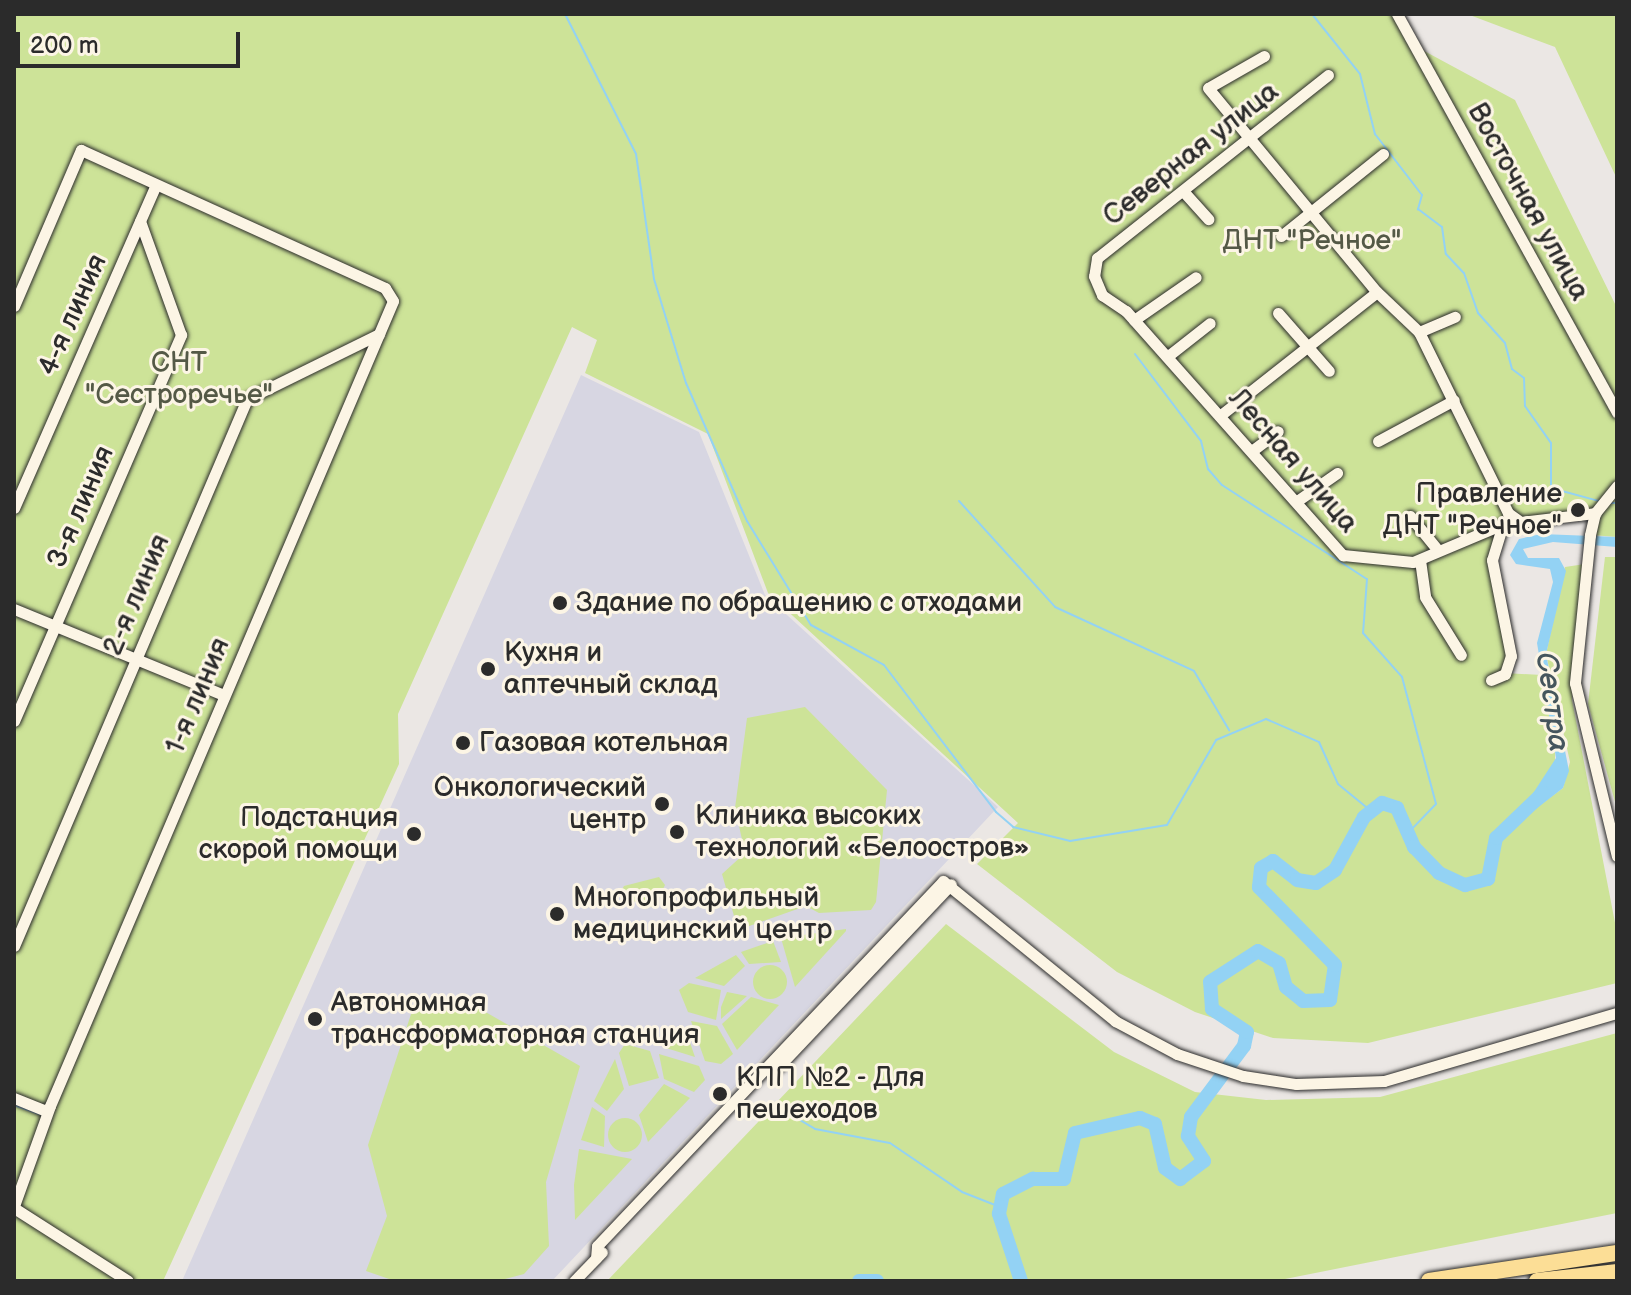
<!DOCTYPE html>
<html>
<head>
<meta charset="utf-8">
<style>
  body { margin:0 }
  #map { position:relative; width:1631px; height:1295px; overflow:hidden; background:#ebe7e4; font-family:"Balsamiq Sans",sans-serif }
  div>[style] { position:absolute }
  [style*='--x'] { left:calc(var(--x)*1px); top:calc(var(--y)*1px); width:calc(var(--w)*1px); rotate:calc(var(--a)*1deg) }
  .built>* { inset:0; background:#d7d6e2 }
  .green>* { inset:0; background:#cde398 }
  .round { border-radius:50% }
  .water>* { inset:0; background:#93d2f4 }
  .stream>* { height:2px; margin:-1px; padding:0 1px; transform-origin:1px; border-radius:1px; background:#93d2f4 }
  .river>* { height:14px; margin:-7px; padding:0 7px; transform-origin:7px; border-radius:7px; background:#93d2f4 }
  .roads { filter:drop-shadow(0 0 2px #2b2b2b) drop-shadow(0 0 2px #2b2b2b) }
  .minor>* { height:11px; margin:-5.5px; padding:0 5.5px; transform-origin:5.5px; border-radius:5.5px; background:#fcf5e5 }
  .highway>* { height:16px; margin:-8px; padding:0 8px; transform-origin:8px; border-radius:8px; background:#fcde96 }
  .dots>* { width:22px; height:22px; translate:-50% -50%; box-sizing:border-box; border:4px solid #fcf5e5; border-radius:50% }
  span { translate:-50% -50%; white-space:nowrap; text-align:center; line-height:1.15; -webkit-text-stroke:6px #fcf5e5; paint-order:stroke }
  .street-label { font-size:28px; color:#2b2b2b }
  .park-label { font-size:28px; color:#545946 }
  .poi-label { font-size:28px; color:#2b2b2b }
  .right { translate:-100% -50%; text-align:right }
  .left { translate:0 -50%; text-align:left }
  .water-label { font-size:30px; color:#45555d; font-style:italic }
  .frame { position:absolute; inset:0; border:16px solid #2b2b2b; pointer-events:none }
  .scale { position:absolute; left:16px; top:32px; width:224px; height:36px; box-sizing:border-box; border:4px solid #2b2b2b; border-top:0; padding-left:10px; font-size:24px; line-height:28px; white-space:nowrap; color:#2b2b2b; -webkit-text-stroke:6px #fcf5e5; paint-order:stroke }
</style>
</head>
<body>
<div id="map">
  <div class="built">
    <i style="clip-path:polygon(581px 375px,699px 432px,765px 595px,998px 807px,552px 1281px,182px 1281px)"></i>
  </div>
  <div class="green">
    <i style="clip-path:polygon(14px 14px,1397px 14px,1415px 46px,1515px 100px,1617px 308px,1617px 537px,1592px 535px,1596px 513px,1505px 524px,1492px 560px,1508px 635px,1505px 673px,1542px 675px,1555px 733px,1555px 767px,1536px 808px,1563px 788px,1570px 762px,1546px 654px,1565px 567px,1585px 564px,1572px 700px,1617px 933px,1617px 983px,1368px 1043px,1273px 1038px,1195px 1012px,1117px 972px,977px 864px,1018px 823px,768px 593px,708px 434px,585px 373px,597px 340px,572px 327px,398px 714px,399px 764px,163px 1281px,14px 1281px)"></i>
    <i style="clip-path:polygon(1467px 14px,1617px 14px,1617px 179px,1555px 47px)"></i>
    <i style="clip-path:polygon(1605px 557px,1617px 557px,1617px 809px,1588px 704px)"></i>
    <i style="clip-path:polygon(805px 707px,887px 790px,876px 902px,871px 910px,819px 913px,806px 906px,738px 930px,722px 874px,745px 853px,735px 808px,747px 718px)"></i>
    <i style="clip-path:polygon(659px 877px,665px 885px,654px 908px,618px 896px,624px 886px)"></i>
    <i style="clip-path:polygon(946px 924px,1114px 1052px,1195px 1092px,1266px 1100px,1380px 1097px,1617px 1033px,1617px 1213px,1275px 1281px,607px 1281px)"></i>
    <i style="clip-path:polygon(846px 929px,846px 931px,795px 987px,781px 938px)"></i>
    <i style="clip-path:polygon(773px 941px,781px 962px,749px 964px,741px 952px)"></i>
    <i style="clip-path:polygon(736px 955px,745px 966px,724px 986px,695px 978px)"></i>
    <i class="round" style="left:753px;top:965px;width:34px;height:34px"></i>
    <i style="clip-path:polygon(689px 983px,721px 990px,716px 1020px,688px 1012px,679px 990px)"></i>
    <i style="clip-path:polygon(727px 992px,747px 996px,721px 1019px,721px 1007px)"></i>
    <i style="clip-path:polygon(751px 997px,779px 1005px,737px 1050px,722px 1024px)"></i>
    <i style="clip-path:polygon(468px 1002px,580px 1066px,546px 1182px,549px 1246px,524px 1274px,497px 1281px,395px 1281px,366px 1271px,387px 1216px,368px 1145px,414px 1005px)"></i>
    <i style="clip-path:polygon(691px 1021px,717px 1026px,733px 1054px,721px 1064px,705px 1061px)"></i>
    <i style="clip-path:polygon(679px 1028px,685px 1028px,695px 1057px,666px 1048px)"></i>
    <i style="clip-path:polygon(625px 1044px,650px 1051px,659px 1078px,629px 1086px,619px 1053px)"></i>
    <i style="clip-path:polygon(659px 1054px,699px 1066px,705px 1080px,694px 1092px,664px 1079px)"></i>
    <i style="clip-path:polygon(615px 1059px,624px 1089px,607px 1111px,594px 1101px)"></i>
    <i style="clip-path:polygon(664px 1084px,690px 1098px,648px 1142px,639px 1115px)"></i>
    <i style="clip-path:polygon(592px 1107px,605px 1116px,604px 1147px,581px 1140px)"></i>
    <i class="round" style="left:608px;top:1118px;width:34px;height:34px"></i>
    <i style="clip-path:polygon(579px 1149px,632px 1159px,575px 1220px,574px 1185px)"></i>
  </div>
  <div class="water">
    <i style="clip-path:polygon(1541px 534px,1617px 537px,1617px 547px,1553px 542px,1523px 549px,1528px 558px,1559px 558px,1566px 571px,1546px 654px,1569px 771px,1563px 788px,1536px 809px,1528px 801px,1556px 758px,1537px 643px,1553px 582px,1550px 569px,1516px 564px,1510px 555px,1519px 539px)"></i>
  </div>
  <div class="stream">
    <i style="--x:565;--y:14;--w:157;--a:63.1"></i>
    <i style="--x:636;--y:154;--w:126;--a:81.8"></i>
    <i style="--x:654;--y:279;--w:109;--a:72.9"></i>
    <i style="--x:686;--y:383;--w:151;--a:66.2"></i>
    <i style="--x:747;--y:521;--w:122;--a:58.4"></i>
    <i style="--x:811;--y:625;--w:83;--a:28.7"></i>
    <i style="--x:884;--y:665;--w:185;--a:52.7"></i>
    <i style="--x:996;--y:812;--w:23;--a:41"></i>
    <i style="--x:1013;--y:827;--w:59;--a:13.8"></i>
    <i style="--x:1070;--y:841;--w:98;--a:-9.4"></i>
    <i style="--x:1167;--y:825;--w:98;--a:-60"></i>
    <i style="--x:1216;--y:740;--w:54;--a:-22.8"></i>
    <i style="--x:1266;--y:719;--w:58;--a:23.5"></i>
    <i style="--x:1319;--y:742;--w:46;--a:65.7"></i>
    <i style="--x:1338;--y:784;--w:43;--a:39.3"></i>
    <i style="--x:1312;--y:14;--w:77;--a:51.3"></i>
    <i style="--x:1360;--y:74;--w:62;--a:76"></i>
    <i style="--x:1375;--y:134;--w:77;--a:52.4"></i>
    <i style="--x:1422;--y:195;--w:15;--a:106"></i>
    <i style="--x:1418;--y:209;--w:30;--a:37"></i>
    <i style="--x:1442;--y:227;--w:27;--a:82"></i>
    <i style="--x:1446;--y:254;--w:26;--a:47"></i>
    <i style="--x:1464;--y:273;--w:42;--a:70.7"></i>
    <i style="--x:1478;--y:313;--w:40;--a:48"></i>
    <i style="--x:1505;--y:343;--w:27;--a:75"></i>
    <i style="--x:1512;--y:369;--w:15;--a:37"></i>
    <i style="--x:1524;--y:378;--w:28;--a:88"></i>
    <i style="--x:1525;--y:406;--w:45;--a:54.9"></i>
    <i style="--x:1551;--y:443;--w:45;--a:90"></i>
    <i style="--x:1551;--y:488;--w:50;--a:15.2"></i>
    <i style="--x:1135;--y:354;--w:109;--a:52.8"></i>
    <i style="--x:1201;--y:441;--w:29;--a:76"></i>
    <i style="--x:1208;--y:469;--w:21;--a:49"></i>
    <i style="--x:1222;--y:485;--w:173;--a:33"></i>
    <i style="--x:1367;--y:579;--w:54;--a:94.2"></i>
    <i style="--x:1363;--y:633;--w:59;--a:48.4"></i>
    <i style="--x:1402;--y:677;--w:131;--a:75"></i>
    <i style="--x:1436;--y:804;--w:36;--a:134"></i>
    <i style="--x:959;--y:501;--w:143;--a:47.8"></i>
    <i style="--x:1055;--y:607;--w:153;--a:24.7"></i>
    <i style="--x:1194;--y:671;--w:69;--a:59.3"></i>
    <i style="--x:1609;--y:503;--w:8;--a:0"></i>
    <i style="--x:14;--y:1105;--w:29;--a:20"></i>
    <i style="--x:778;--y:1107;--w:43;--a:30.7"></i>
    <i style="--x:815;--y:1129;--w:76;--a:10.6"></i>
    <i style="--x:890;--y:1143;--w:87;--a:34.2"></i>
    <i style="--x:962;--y:1192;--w:41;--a:21.5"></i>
  </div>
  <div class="river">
    <i style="--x:859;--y:1281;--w:18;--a:0"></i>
    <i style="--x:1021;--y:1281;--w:71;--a:-108.2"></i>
    <i style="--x:999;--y:1214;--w:20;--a:-79"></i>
    <i style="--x:1003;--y:1194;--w:34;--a:-27"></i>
    <i style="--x:1033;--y:1179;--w:31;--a:0"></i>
    <i style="--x:1064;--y:1179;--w:47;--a:-76.6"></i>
    <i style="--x:1075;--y:1133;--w:67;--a:-13"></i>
    <i style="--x:1140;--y:1118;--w:16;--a:22"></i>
    <i style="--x:1155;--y:1124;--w:45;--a:77.2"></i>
    <i style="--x:1165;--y:1168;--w:19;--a:36"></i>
    <i style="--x:1180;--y:1179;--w:30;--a:-37"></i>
    <i style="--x:1204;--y:1161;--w:30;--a:-123"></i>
    <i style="--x:1188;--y:1136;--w:19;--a:-81"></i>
    <i style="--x:1191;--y:1117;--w:89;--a:-53.3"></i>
    <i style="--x:1244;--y:1046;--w:14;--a:-78"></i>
    <i style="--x:1247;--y:1032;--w:42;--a:-146.7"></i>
    <i style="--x:1212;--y:1009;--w:27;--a:-94"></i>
    <i style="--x:1210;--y:982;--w:57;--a:-32.9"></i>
    <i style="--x:1258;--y:951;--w:24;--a:30"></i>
    <i style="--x:1279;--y:963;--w:25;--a:74"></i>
    <i style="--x:1286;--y:987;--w:22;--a:39"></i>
    <i style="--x:1303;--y:1001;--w:27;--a:-2"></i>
    <i style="--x:1330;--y:1000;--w:35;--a:-82"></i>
    <i style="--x:1335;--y:965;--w:109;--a:-134.3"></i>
    <i style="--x:1259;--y:887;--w:19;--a:-84"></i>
    <i style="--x:1261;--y:868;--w:14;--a:-30"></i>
    <i style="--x:1273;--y:861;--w:31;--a:38"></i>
    <i style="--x:1297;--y:880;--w:19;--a:9"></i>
    <i style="--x:1316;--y:883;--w:23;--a:-34"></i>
    <i style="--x:1335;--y:870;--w:60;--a:-61.3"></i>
    <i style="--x:1364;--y:817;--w:23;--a:-38"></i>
    <i style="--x:1382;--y:803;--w:16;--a:18"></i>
    <i style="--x:1397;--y:808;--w:43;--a:66.4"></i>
    <i style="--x:1414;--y:847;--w:36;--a:46"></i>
    <i style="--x:1439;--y:873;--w:29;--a:25"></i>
    <i style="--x:1465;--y:885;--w:24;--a:-15"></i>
    <i style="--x:1488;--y:879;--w:42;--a:-79"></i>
    <i style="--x:1496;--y:838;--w:65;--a:-43.8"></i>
  </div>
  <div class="roads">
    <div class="minor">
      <i style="--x:1397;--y:14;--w:455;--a:61.1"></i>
      <i style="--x:1264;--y:56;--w:64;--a:150.3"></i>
      <i style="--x:1208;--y:88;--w:265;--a:50.4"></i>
      <i style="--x:1377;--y:292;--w:58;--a:43.6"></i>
      <i style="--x:1419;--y:332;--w:202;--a:63.8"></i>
      <i style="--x:1508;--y:513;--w:12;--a:35"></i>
      <i style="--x:1328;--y:75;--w:295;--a:141.6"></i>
      <i style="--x:1097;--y:258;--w:18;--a:99"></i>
      <i style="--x:1094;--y:276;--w:21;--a:67"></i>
      <i style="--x:1102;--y:295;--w:29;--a:34"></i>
      <i style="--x:1126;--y:311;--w:327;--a:48.4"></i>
      <i style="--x:1343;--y:555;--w:70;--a:5.7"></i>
      <i style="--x:1413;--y:562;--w:98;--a:-22.9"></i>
      <i style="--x:1183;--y:191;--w:38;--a:48"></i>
      <i style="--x:1281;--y:236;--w:131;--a:-38.8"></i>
      <i style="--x:14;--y:306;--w:170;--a:-66.8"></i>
      <i style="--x:81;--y:150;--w:334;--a:24.4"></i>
      <i style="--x:385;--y:288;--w:15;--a:58"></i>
      <i style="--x:393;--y:301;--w:875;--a:113.08"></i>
      <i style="--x:50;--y:1106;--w:106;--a:109.8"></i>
      <i style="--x:1278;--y:313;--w:77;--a:48.7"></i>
      <i style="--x:1134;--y:320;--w:75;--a:-34.7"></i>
      <i style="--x:1419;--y:332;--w:39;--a:-23"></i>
      <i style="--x:1168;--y:356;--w:53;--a:-38.2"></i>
      <i style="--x:1222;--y:414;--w:197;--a:-38.2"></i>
      <i style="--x:1378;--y:441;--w:86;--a:-28.3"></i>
      <i style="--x:1253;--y:450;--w:31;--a:-37"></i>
      <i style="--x:1617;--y:486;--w:35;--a:129"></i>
      <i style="--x:1595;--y:513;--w:23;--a:103"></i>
      <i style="--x:1590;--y:535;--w:149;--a:95.8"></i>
      <i style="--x:1575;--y:683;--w:178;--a:76.4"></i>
      <i style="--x:1297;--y:501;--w:49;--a:-35"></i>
      <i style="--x:14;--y:508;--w:353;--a:-66.3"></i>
      <i style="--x:1410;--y:516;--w:41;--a:50.9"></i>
      <i style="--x:1420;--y:560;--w:37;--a:82"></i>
      <i style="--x:1425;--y:597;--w:68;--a:58.2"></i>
      <i style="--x:14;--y:609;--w:227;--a:22.3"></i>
      <i style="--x:1491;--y:680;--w:15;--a:-23"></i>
      <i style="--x:1505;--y:674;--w:19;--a:-72"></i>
      <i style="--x:1511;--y:656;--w:98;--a:-101.2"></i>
      <i style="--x:1492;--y:560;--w:38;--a:-73"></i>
      <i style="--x:1503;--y:524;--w:93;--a:-6.8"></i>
      <i style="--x:14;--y:721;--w:421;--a:-66.6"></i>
      <i style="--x:181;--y:335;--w:121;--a:-109.8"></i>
      <i style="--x:14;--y:946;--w:595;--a:-66.93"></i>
      <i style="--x:247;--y:399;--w:147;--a:-26.2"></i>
      <i style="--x:779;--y:1066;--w:250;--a:-46.6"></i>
      <i style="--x:14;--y:1098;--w:35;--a:22"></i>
      <i style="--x:14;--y:1208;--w:135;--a:32.6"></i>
      <i style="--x:596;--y:1258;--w:12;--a:-85"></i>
      <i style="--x:597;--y:1246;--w:503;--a:-46.53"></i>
      <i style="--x:943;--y:881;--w:222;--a:39.1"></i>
      <i style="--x:1115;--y:1021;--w:70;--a:28"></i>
      <i style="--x:1177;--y:1054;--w:70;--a:18.4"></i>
      <i style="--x:1243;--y:1076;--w:54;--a:8.6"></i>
      <i style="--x:1296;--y:1084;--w:88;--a:-2"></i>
      <i style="--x:1384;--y:1081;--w:243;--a:-16.3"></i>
      <i style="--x:574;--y:1281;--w:40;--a:-46"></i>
    </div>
    <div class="highway">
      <i style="--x:1429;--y:1281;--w:190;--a:-8.5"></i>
      <i style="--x:1537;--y:1281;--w:81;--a:-6.4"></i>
    </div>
  </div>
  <div class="dots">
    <i style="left:1578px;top:510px;background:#2b2b2b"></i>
    <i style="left:560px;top:603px;background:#2b2b2b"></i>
    <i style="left:488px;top:669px;background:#2b2b2b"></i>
    <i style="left:463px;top:743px;background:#2b2b2b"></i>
    <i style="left:662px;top:804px;background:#2b2b2b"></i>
    <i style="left:677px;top:832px;background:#2b2b2b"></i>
    <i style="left:414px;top:834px;background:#2b2b2b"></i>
    <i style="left:557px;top:914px;background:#2b2b2b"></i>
    <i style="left:315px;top:1019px;background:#2b2b2b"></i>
    <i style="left:720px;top:1094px;background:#2b2b2b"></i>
  </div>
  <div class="street-label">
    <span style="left:1191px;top:154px;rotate:-38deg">Северная улица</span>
    <span style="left:1528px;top:202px;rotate:61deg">Восточная улица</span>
    <span style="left:73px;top:315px;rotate:-66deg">4-я линия</span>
    <span style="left:1293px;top:461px;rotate:49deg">Лесная улица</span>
    <span style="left:81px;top:507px;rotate:-67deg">3-я линия</span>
    <span style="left:137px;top:595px;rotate:-67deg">2-я линия</span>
    <span style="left:198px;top:696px;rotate:-67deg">1-я линия</span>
  </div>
  <div class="park-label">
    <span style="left:1312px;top:241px">ДНТ "Речное"</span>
    <span style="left:179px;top:379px">СНТ<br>"Сестроречье"</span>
  </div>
  <div class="poi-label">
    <span class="right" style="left:1562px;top:510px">Правление<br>ДНТ "Речное"</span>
    <span class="left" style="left:576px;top:603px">Здание по обращению с отходами</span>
    <span class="left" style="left:504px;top:669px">Кухня и<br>аптечный склад</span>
    <span class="left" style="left:479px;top:743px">Газовая котельная</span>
    <span class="right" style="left:646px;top:804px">Онкологический<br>центр</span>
    <span class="left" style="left:695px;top:832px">Клиника высоких<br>технологий «Белоостров»</span>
    <span class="right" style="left:398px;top:834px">Подстанция<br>скорой помощи</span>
    <span class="left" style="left:573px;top:914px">Многопрофильный<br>медицинский центр</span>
    <span class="left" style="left:331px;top:1019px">Автономная<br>трансформаторная станция</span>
    <span class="left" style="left:736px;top:1094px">КПП №2 - Для<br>пешеходов</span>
  </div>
  <div class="water-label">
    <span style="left:1552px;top:702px;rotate:82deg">Сестра</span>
  </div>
  <div class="frame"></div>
  <div class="scale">200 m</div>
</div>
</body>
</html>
